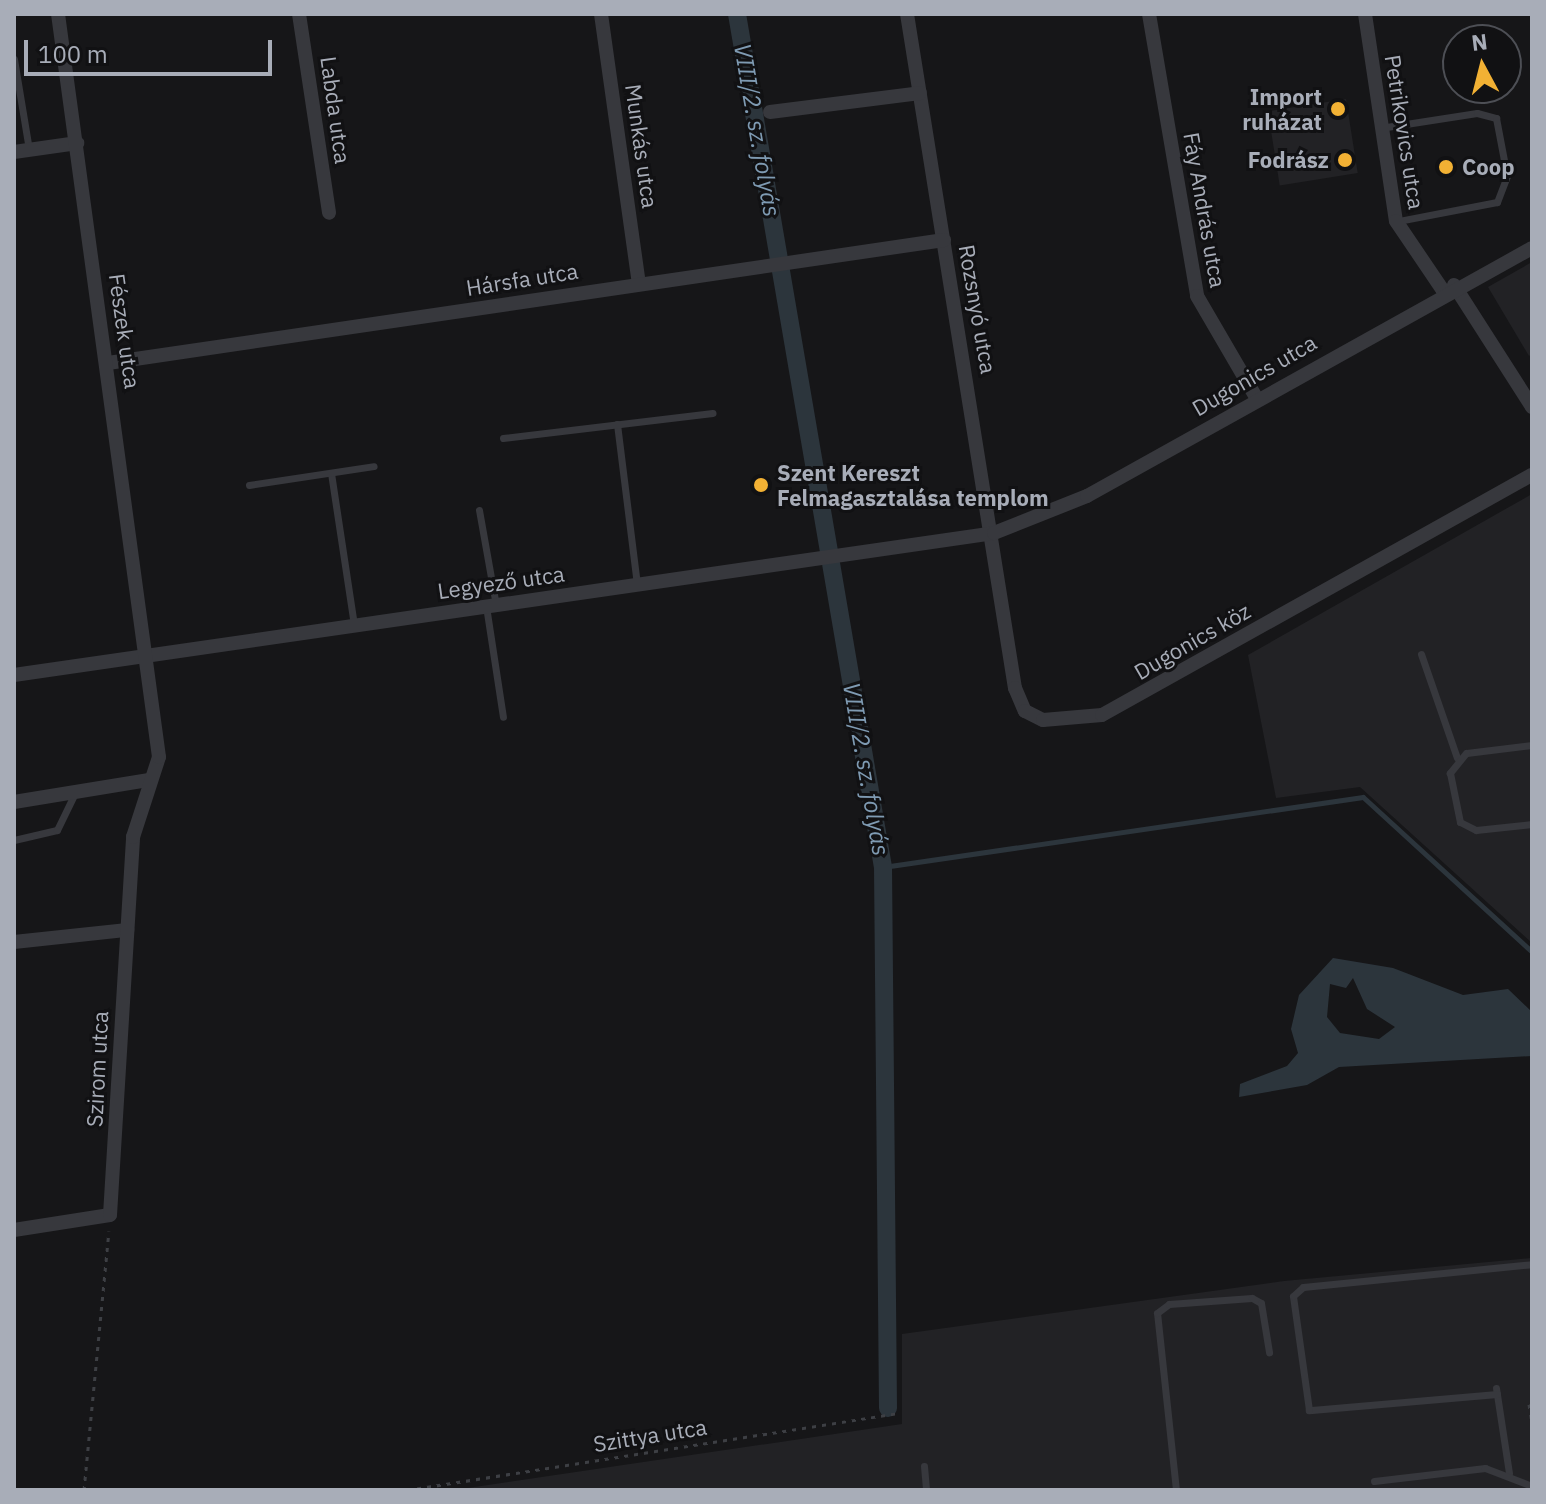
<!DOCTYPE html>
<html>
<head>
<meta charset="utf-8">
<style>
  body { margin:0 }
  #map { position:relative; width:1546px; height:1504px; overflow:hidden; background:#161618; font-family:"IBM Plex Sans",sans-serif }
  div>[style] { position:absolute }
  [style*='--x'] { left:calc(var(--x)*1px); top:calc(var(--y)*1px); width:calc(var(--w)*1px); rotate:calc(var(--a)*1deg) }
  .built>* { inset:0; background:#222225; transform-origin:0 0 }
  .water>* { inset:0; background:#2c353c }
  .stream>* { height:5px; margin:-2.5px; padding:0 2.5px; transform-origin:2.5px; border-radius:2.5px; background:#2c353c }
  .canal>* { height:18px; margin:-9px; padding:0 9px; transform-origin:9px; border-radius:9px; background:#2c353c }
  .path>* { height:3px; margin-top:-1.5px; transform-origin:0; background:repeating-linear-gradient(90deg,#3d3f44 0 4px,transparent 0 10px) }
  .lane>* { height:7px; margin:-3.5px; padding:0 3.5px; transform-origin:3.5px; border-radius:3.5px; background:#37383d }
  .street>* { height:14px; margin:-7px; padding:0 7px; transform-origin:7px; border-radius:7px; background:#37383d }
  .dots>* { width:22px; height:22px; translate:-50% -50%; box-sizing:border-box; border:4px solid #111113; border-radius:50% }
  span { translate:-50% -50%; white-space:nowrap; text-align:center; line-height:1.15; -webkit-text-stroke:6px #111113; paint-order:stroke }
  .poi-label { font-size:22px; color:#a8adb8; font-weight:700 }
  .right { translate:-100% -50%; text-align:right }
  .left { translate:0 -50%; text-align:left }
  .street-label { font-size:22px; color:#a8adb8 }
  .water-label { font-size:24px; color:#7f9bb3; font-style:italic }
  .frame { position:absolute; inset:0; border:16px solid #a8adb8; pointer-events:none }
  .north { position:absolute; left:1442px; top:24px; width:80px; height:80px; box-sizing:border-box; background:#111113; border:2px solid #4d4f55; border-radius:50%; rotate:353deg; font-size:22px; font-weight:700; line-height:32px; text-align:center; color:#a8adb8 }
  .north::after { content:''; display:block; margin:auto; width:28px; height:36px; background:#f2b134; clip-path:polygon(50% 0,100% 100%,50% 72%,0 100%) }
  .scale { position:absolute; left:24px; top:40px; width:248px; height:36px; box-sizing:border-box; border:4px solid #a8adb8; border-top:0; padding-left:10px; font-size:24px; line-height:28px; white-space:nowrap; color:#a8adb8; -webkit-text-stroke:6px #111113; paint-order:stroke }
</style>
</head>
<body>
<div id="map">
  <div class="built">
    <i style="left:1346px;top:99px;width:75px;height:79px;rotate:81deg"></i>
    <i style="clip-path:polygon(1532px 262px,1532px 354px,1529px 356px,1488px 287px)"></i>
    <i style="clip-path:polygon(1532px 494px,1532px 943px,1360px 787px,1276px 798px,1248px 655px)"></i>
    <i style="clip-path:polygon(1532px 1258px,1532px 1490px,454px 1490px,902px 1424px,902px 1334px,1284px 1281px)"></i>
  </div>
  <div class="water">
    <i style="clip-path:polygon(evenodd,1333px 958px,1393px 968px,1463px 995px,1508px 989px,1532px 1012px,1532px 1056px,1339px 1067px,1307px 1085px,1239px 1097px,1240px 1084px,1287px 1066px,1298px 1053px,1291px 1029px,1299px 995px,1333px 958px,1353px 978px,1367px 1009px,1395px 1027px,1379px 1039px,1340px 1033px,1327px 1017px,1330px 984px,1346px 988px,1353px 978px)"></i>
  </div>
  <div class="stream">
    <i style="--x:883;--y:867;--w:485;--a:-8.3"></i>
    <i style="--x:1363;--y:797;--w:229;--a:42.5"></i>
  </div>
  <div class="canal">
    <i style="--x:737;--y:14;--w:865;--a:80.29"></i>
    <i style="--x:883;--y:867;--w:541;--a:89.47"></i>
  </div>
  <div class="path">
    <i style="--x:1529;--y:1404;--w:19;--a:81"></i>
    <i style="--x:84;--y:1490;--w:260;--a:-84.5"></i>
    <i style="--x:407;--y:1490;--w:497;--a:-8.9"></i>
  </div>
  <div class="lane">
    <i style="--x:14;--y:59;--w:92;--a:80.6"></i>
    <i style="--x:1380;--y:128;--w:98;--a:-8.8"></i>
    <i style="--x:1477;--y:113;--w:20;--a:15"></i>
    <i style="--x:1496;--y:118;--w:59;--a:79.3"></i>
    <i style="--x:1507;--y:176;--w:28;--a:111"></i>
    <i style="--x:1497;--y:202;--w:101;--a:169.1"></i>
    <i style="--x:617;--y:424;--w:162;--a:82.9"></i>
    <i style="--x:503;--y:438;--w:211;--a:-6.8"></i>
    <i style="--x:331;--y:473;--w:154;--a:81.4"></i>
    <i style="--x:249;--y:485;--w:126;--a:-8.6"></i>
    <i style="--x:479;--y:510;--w:97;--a:79.9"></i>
    <i style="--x:486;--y:606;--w:112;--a:81.3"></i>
    <i style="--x:1421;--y:654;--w:110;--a:70.9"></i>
    <i style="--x:1532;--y:745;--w:66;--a:173.1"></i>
    <i style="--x:1466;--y:753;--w:26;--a:129"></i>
    <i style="--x:1450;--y:773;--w:50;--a:78.5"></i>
    <i style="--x:1460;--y:822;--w:18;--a:27"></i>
    <i style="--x:1476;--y:830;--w:56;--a:-6.1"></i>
    <i style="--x:14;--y:840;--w:44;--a:-13.1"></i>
    <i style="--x:57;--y:830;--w:41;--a:-64.1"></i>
    <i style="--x:1496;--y:1388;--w:86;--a:81.3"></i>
    <i style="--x:1497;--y:1394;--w:189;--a:175.1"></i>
    <i style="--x:1309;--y:1410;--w:115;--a:-98"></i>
    <i style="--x:1293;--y:1296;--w:13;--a:-42"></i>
    <i style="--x:1303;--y:1287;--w:230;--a:-5.7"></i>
    <i style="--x:924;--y:1466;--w:24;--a:85"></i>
    <i style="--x:1374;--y:1481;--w:112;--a:-6.7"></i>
    <i style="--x:1485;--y:1468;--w:50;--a:21"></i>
    <i style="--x:1176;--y:1490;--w:178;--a:-96.1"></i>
    <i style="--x:1157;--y:1313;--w:15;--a:-37"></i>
    <i style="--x:1169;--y:1304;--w:83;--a:-4.1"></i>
    <i style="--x:1252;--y:1298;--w:10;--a:29"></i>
    <i style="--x:1261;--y:1303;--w:50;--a:80.7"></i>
  </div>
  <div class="street">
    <i style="--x:299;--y:14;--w:201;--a:81.4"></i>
    <i style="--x:601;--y:14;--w:272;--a:82"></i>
    <i style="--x:907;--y:14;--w:683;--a:80.9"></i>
    <i style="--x:1015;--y:688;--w:25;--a:67"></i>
    <i style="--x:1025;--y:711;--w:20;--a:27"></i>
    <i style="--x:1043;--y:720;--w:59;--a:-4.8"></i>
    <i style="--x:1102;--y:715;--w:492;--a:-29.2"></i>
    <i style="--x:1149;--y:14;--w:286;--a:80.3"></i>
    <i style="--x:1197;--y:296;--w:119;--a:59.8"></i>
    <i style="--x:1365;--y:14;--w:209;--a:81.5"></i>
    <i style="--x:1396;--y:221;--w:86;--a:55.9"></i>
    <i style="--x:770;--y:112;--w:151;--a:-7.2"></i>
    <i style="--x:14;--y:152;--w:64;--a:-8.1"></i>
    <i style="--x:1454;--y:285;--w:145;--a:57.4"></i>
    <i style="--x:108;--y:363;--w:845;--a:-8.37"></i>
    <i style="--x:14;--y:675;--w:990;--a:-8.24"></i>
    <i style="--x:994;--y:533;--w:100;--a:-21.7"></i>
    <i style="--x:1087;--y:496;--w:509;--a:-29.13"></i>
    <i style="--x:14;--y:802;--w:137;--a:-9.3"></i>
    <i style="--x:14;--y:942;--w:114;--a:-6.1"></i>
    <i style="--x:14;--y:1230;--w:97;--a:-8.9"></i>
    <i style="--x:110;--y:1215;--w:379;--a:-86.5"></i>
    <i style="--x:133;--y:837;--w:84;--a:-72"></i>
    <i style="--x:159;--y:757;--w:750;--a:-97.74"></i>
  </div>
  <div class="dots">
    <i style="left:1338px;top:109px;background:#f2b134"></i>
    <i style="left:1345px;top:160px;background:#f2b134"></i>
    <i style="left:1446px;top:167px;background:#f2b134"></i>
    <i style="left:761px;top:485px;background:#f2b134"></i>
  </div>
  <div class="poi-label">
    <span class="right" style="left:1322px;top:109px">Import<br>ruházat</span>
    <span class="right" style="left:1329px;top:160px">Fodrász</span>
    <span class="left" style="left:1462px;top:167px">Coop</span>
    <span class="left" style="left:777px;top:485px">Szent Kereszt<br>Felmagasztalása templom</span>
  </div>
  <div class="street-label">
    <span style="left:336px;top:110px;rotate:82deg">Labda utca</span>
    <span style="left:1405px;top:132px;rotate:81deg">Petrikovics utca</span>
    <span style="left:642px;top:146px;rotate:82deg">Munkás utca</span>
    <span style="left:1205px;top:210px;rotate:80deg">Fáy András utca</span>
    <span style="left:522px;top:279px;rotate:-9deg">Hársfa utca</span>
    <span style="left:978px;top:309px;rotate:80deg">Rozsnyó utca</span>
    <span style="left:125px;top:331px;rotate:82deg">Fészek utca</span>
    <span style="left:1254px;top:375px;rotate:-30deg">Dugonics utca</span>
    <span style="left:501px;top:582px;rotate:-8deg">Legyező utca</span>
    <span style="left:1192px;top:641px;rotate:-30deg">Dugonics köz</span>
    <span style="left:97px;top:1069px;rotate:-87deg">Szirom utca</span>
    <span style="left:650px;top:1435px;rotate:-9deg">Szittya utca</span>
  </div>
  <div class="water-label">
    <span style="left:757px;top:130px;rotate:80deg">VIII/2. sz. folyás</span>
    <span style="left:866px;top:769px;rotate:80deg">VIII/2. sz. folyás</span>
  </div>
  <div class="frame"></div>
  <div class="north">N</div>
  <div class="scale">100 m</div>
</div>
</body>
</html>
